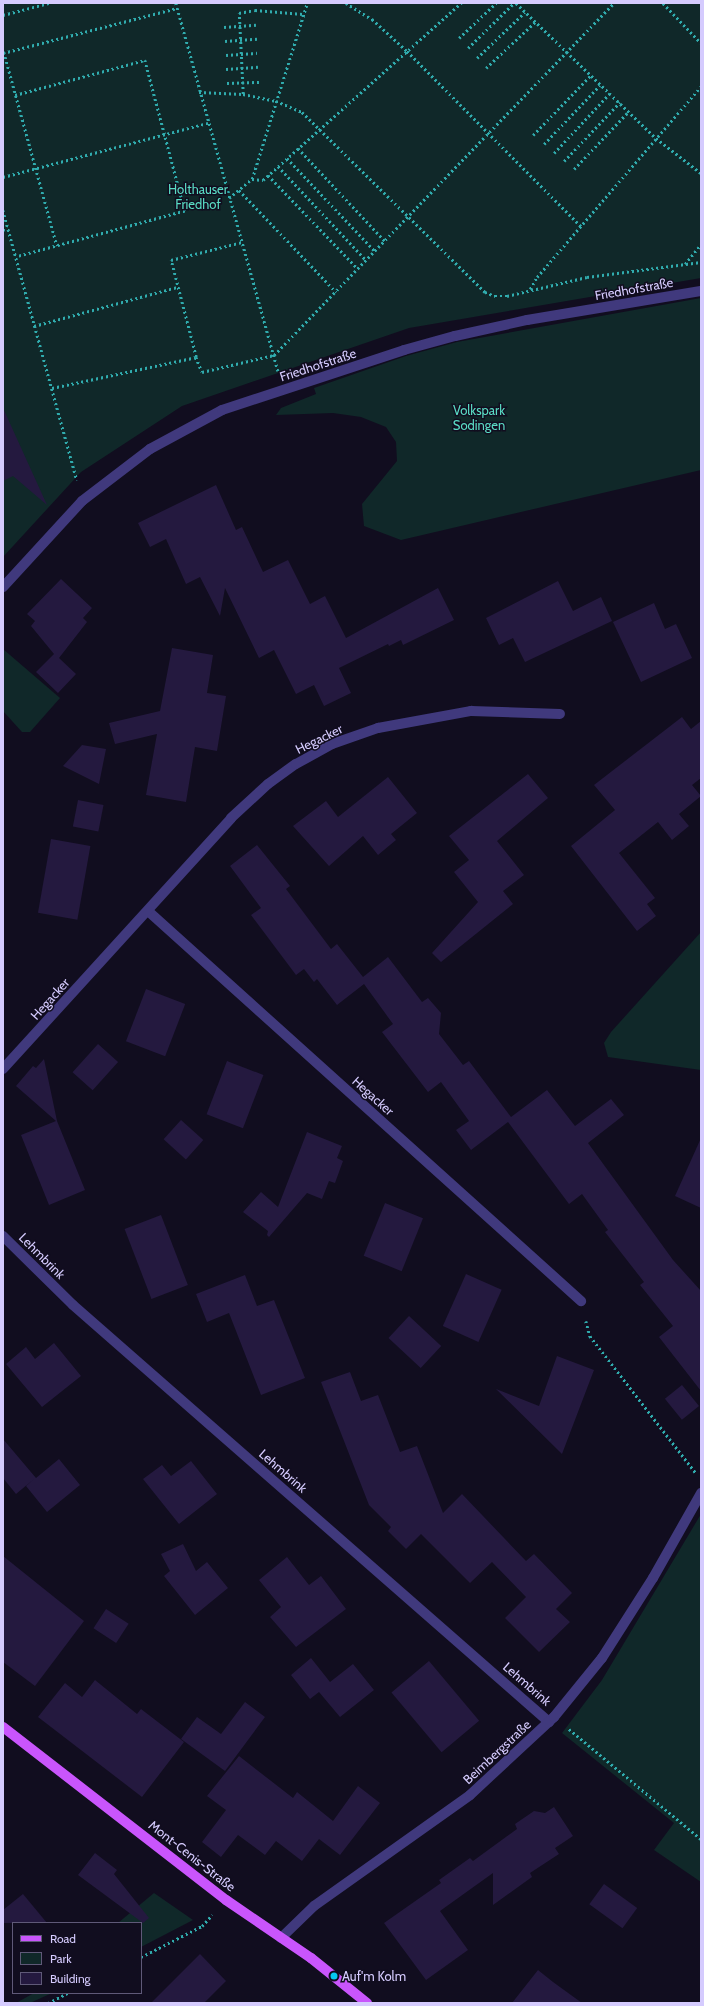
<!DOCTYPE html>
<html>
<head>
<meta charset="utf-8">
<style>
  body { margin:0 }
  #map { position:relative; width:704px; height:2006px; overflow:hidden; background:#110d1f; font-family:Cabin,sans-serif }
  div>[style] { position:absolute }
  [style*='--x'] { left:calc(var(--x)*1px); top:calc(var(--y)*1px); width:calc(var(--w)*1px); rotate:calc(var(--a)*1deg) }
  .green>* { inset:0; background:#102829 }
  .building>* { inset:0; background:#24193f; transform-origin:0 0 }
  .path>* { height:2.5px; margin-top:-1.25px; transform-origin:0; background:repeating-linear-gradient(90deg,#30acae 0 2px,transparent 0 5px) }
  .minor>* { height:10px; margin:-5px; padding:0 5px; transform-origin:5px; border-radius:5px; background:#40397d }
  .major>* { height:10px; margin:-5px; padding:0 5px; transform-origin:5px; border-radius:5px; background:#c955fc }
  .dots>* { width:11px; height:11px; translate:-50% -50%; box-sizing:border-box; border:2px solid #110d1f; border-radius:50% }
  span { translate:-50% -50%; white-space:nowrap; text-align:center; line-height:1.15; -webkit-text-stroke:3px #110d1f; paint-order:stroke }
  .park-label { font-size:13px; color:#5adcc5 }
  .street-label { font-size:13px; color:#d5cbfe }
  .poi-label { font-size:13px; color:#d5cbfe }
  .left { translate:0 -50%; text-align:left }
  .frame { position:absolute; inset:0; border:4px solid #d5cbfe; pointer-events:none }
  .legend { position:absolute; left:12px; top:1922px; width:130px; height:72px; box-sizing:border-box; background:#110d1f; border:1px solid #5f5978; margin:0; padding:5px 7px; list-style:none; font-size:12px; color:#d5cbfe }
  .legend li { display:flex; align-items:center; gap:8px; height:20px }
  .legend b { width:20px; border:1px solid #5f5978 }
</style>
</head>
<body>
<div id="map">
  <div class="green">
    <i style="clip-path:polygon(3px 3px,701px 3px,701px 278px,409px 328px,182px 406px,81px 472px,3px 557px)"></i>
    <i style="clip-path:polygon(701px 298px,701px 470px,401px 540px,364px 526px,362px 504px,397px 461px,396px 442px,386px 427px,361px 417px,333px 413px,276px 415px,281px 408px,316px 394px,314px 388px,406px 356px,457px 342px)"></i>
    <i style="clip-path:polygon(3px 649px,60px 698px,30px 732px,22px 732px,3px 711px)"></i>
    <i style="clip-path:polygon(701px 932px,701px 1070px,608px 1057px,604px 1043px,611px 1032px)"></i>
    <i style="clip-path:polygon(701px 1514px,701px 1882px,654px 1850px,674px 1823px,562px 1733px,602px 1680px)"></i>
    <i style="clip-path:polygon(154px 1893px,193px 1920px,141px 1947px,141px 1923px,118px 1923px)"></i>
    <i style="clip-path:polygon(34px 1993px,52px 1993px,30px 2003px,16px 2003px)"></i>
  </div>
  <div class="building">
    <i style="clip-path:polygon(3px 408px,47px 505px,13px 476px,3px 481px)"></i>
    <i style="clip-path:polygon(216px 485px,236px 530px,242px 527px,263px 572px,288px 560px,310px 604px,325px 596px,346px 638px,438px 588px,454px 620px,403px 645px,401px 640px,389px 646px,388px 644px,339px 668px,351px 693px,324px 706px,314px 685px,296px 694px,274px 650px,259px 658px,225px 588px,220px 616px,200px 577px,186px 584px,166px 539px,150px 547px,138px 523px)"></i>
    <i style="clip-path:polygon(61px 579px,92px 608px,83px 618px,87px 622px,59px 658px,76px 674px,58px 693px,36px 672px,54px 654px,31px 626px,35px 621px,27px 614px)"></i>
    <i style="clip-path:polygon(558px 581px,573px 611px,601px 597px,612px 621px,525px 662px,513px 638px,499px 645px,486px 618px)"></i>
    <i style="clip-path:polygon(654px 603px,665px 629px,676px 624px,692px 658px,641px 682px,613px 622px)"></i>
    <i style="clip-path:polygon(172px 648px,213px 655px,207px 693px,226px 696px,217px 751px,195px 747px,186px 802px,146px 795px,157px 734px,115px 744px,109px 723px,160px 711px)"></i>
    <i style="clip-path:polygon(682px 717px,691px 729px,701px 721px,701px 778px,692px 785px,701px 796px,679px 814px,689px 826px,672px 840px,658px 822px,619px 853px,655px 898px,647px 904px,656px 916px,637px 931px,571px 846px,615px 810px,594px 785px)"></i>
    <i style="clip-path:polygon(82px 745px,106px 749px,99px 784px,63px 766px)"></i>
    <i style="clip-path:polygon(528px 774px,548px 798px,497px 841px,524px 875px,503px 891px,513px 904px,441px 962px,432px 953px,478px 902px,454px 872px,469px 860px,449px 836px)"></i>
    <i style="clip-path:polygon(388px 777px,417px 813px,391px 834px,396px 840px,378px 855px,363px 836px,329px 866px,293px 826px,326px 801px,338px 817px)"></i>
    <i style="left:78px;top:800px;width:26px;height:27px;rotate:11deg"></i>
    <i style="left:51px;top:839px;width:40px;height:75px;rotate:10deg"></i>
    <i style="clip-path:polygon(257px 845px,290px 886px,286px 889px,331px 949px,337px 944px,363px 977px,388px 957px,422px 1002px,428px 998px,441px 1013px,439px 1034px,463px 1065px,469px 1061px,511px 1117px,547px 1090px,575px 1126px,611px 1099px,624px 1115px,588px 1143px,673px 1260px,701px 1291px,701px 1391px,659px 1337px,673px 1326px,640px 1285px,644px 1282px,605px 1232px,608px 1230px,582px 1194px,569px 1204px,508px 1122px,471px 1150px,456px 1130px,469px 1121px,441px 1082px,428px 1092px,382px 1032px,393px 1024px,364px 984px,337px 1005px,317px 979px,314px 982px,304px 969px,296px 975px,251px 915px,261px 908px,230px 866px)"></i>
    <i style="left:146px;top:989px;width:42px;height:56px;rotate:21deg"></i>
    <i style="left:98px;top:1044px;width:27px;height:38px;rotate:42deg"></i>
    <i style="clip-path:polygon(44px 1059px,57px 1121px,85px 1190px,49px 1205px,21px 1135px,56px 1121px,16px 1086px,33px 1066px,36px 1068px)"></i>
    <i style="left:227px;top:1061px;width:39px;height:57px;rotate:21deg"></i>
    <i style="left:181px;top:1120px;width:30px;height:26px;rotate:42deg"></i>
    <i style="clip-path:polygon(307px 1132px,342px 1146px,337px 1158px,343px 1161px,335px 1183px,329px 1181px,322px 1199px,307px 1193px,269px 1237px,267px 1235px,268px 1231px,243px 1212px,261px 1192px,278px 1207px)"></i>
    <i style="clip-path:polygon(701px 1138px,701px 1208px,675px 1196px)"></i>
    <i style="left:385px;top:1203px;width:41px;height:57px;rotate:22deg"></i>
    <i style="left:161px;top:1215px;width:75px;height:39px;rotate:69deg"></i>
    <i style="left:466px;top:1274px;width:39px;height:57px;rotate:24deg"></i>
    <i style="clip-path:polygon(245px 1275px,257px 1306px,274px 1300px,305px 1378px,261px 1395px,229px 1313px,207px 1322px,196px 1294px)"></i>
    <i style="left:409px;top:1316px;width:44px;height:30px;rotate:43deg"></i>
    <i style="clip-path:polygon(54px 1343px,81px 1376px,42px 1407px,6px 1364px,26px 1347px,35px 1359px)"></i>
    <i style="clip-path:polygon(557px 1356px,594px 1370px,562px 1454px,496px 1389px,539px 1406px)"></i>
    <i style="clip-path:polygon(350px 1372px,361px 1401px,378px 1395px,400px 1452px,417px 1446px,443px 1513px,462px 1494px,526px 1561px,534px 1554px,572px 1593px,556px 1609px,570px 1622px,539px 1652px,505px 1618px,526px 1597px,492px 1562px,470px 1583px,421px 1534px,406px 1549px,388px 1531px,391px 1527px,369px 1505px,321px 1382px)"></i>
    <i style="left:682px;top:1385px;width:27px;height:22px;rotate:51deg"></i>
    <i style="clip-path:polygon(3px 1439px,36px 1478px,59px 1459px,80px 1485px,47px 1512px,26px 1486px,34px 1479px,16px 1494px,3px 1478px)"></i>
    <i style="clip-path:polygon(191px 1461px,217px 1494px,179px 1524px,143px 1479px,162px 1465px,171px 1476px)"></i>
    <i style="clip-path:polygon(183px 1544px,196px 1571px,207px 1562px,228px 1588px,195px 1615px,164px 1576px,170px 1571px,161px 1554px)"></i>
    <i style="clip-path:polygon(3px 1556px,84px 1621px,35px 1686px,3px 1662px)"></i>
    <i style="clip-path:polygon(287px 1557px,309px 1585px,321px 1576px,346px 1609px,296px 1647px,270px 1617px,281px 1607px,259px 1580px)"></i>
    <i style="left:106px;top:1609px;width:27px;height:23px;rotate:33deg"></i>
    <i style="clip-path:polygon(311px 1658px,330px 1682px,353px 1664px,374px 1690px,340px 1717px,319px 1692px,310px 1699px,291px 1675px)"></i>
    <i style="left:429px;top:1661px;width:78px;height:49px;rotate:50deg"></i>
    <i style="clip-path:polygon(95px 1680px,137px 1714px,141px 1709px,184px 1742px,142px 1797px,38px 1717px,65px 1683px,82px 1697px)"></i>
    <i style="clip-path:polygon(245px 1702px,265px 1717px,225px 1771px,181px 1739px,197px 1717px,221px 1734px)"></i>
    <i style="clip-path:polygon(239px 1756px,293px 1798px,297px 1792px,333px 1821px,358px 1786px,380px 1803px,340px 1855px,319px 1839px,302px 1861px,276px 1841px,265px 1855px,238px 1835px,221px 1857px,202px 1842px,226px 1810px,207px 1796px)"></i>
    <i style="clip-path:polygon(554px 1807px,573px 1836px,555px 1848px,559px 1854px,530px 1873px,532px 1877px,493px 1905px,493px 1873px,440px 1911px,468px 1950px,426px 1980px,384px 1923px,441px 1883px,439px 1880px,470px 1858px,473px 1861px,517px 1829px,515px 1824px,534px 1811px,545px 1813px)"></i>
    <i style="clip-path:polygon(95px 1853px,117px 1870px,114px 1874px,149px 1918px,143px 1923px,78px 1875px)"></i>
    <i style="left:604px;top:1884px;width:41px;height:25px;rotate:36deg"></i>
    <i style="clip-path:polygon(23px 1894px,47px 1923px,3px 1923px,3px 1910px)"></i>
    <i style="clip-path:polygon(200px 1954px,226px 1981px,204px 2003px,151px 2003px)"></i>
    <i style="clip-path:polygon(538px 1970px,553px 1982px,582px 2003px,512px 2003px)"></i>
  </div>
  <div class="path">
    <i style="--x:176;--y:3;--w:382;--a:74.5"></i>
    <i style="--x:346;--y:3;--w:31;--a:32"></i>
    <i style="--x:372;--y:19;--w:47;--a:42.4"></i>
    <i style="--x:407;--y:51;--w:248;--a:45.2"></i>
    <i style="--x:516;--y:3;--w:194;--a:44"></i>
    <i style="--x:656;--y:138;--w:57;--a:37.9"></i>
    <i style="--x:663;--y:3;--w:55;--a:46.5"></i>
    <i style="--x:3;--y:15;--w:48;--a:-14.6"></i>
    <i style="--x:224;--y:27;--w:32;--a:-4"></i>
    <i style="--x:459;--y:38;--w:51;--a:-43.4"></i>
    <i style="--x:225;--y:41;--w:32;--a:-4"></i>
    <i style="--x:468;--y:48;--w:64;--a:-44.4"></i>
    <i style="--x:4;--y:52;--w:201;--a:74.7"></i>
    <i style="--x:3;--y:53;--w:180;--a:-14.5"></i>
    <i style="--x:226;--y:55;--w:31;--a:-4"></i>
    <i style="--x:477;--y:58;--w:66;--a:-43.8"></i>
    <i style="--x:486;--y:68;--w:67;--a:-43.2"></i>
    <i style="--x:226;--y:69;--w:32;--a:-4"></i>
    <i style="--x:227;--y:83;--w:32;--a:-2"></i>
    <i style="--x:199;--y:92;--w:44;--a:2.6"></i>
    <i style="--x:243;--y:94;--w:34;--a:12"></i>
    <i style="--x:276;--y:101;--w:28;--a:23"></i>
    <i style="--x:302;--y:112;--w:257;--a:44.5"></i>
    <i style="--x:485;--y:292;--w:11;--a:22"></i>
    <i style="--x:495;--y:296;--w:12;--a:0"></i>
    <i style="--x:507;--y:296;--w:82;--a:-13.4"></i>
    <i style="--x:587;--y:277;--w:115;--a:-7.5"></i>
    <i style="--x:243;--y:94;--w:81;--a:-92.8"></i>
    <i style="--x:239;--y:13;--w:16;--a:-11"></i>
    <i style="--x:255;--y:10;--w:48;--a:4.8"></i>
    <i style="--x:15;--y:95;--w:135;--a:-15.1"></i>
    <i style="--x:145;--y:60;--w:156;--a:75.2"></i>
    <i style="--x:185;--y:211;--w:175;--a:164.8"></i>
    <i style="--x:533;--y:135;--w:83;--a:-46"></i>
    <i style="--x:544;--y:144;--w:81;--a:-46.5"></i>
    <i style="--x:298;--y:148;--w:127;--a:46.9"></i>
    <i style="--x:554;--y:153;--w:82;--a:-47"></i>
    <i style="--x:287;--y:158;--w:128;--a:46.6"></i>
    <i style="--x:564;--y:161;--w:81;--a:-46.5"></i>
    <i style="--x:278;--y:166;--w:129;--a:46.9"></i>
    <i style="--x:574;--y:169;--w:80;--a:-46.5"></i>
    <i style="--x:268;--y:175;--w:130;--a:46.2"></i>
    <i style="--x:3;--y:177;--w:212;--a:-14.8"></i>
    <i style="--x:252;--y:179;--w:11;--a:5"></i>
    <i style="--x:263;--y:180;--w:266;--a:-41.8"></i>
    <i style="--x:239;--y:190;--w:141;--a:46.4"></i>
    <i style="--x:229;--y:198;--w:30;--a:-40"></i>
    <i style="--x:252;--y:179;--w:184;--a:-72.6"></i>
    <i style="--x:3;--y:210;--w:280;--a:74.7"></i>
    <i style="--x:3;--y:230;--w:5;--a:-22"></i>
    <i style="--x:685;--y:264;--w:26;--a:-51"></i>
    <i style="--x:530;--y:289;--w:14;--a:-60"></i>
    <i style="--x:537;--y:277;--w:252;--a:-49.3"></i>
    <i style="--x:34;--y:326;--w:149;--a:-15.2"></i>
    <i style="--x:196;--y:357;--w:100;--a:-104.5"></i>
    <i style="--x:171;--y:260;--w:73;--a:-14.2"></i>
    <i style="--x:52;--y:388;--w:147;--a:-12.1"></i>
    <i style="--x:196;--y:357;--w:16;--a:68"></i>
    <i style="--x:202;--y:372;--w:74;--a:-13.3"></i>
    <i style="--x:274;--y:355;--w:489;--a:-46"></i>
    <i style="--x:586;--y:1321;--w:16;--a:75"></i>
    <i style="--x:590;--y:1336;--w:173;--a:52.3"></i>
    <i style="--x:569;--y:1729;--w:172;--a:39.8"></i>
    <i style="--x:141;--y:1957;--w:68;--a:-26.9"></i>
    <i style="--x:202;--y:1926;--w:15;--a:-48"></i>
    <i style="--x:48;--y:2003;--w:22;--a:-27"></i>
  </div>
  <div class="minor">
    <i style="--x:3;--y:587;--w:117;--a:-47.4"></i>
    <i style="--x:82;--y:501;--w:86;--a:-37.4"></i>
    <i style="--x:150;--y:449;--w:82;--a:-28.4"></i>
    <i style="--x:222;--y:410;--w:192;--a:-18.2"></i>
    <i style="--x:404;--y:350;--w:53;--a:-15.4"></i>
    <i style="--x:455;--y:336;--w:74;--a:-12.5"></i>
    <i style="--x:527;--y:320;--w:176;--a:-9.5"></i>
    <i style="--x:148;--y:911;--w:583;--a:42.01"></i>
    <i style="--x:3;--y:1069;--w:339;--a:-47.7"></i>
    <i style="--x:231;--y:818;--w:50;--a:-42.6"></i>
    <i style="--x:268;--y:784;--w:34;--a:-36"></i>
    <i style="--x:296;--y:764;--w:41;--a:-29.1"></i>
    <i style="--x:332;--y:744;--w:49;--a:-19.2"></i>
    <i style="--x:378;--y:728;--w:95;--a:-10.4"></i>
    <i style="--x:471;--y:711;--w:89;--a:1.9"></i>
    <i style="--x:3;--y:1236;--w:98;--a:44.6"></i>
    <i style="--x:73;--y:1305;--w:633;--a:41.22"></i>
    <i style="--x:281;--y:1938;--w:46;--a:-44.1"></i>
    <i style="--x:314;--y:1906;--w:191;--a:-35.4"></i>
    <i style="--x:470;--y:1795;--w:115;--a:-42.9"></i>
    <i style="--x:554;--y:1717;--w:76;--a:-50.9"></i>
    <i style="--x:602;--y:1658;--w:95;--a:-57.5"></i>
    <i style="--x:653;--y:1578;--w:98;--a:-60.5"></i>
  </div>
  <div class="major">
    <i style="--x:3;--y:1727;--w:282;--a:37.8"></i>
    <i style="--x:226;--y:1900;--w:103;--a:34.3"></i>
    <i style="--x:311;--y:1958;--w:72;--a:38.8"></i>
  </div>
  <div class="dots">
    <i style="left:334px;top:1976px;background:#05c8f1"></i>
  </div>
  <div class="park-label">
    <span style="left:198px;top:197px">Holthauser<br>Friedhof</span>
    <span style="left:479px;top:418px">Volkspark<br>Sodingen</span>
  </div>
  <div class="street-label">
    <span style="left:634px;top:289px;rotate:-10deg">Friedhofstraße</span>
    <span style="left:318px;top:365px;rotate:-18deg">Friedhofstraße</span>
    <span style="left:319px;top:739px;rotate:-26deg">Hegacker</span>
    <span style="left:50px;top:999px;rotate:-48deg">Hegacker</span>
    <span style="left:373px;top:1096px;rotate:42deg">Hegacker</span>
    <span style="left:42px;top:1256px;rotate:45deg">Lehmbrink</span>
    <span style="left:283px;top:1471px;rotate:41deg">Lehmbrink</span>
    <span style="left:527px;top:1684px;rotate:41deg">Lehmbrink</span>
    <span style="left:497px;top:1752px;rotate:-43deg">Beimbergstraße</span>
    <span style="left:192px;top:1856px;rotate:38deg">Mont-Cenis-Straße</span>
  </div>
  <div class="poi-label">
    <span class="left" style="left:342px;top:1976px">Auf'm Kolm</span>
  </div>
  <div class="frame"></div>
  <ul class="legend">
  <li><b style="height:5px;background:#c955fc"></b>Road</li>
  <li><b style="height:11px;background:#102829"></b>Park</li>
  <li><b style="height:11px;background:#24193f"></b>Building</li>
  </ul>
</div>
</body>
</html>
